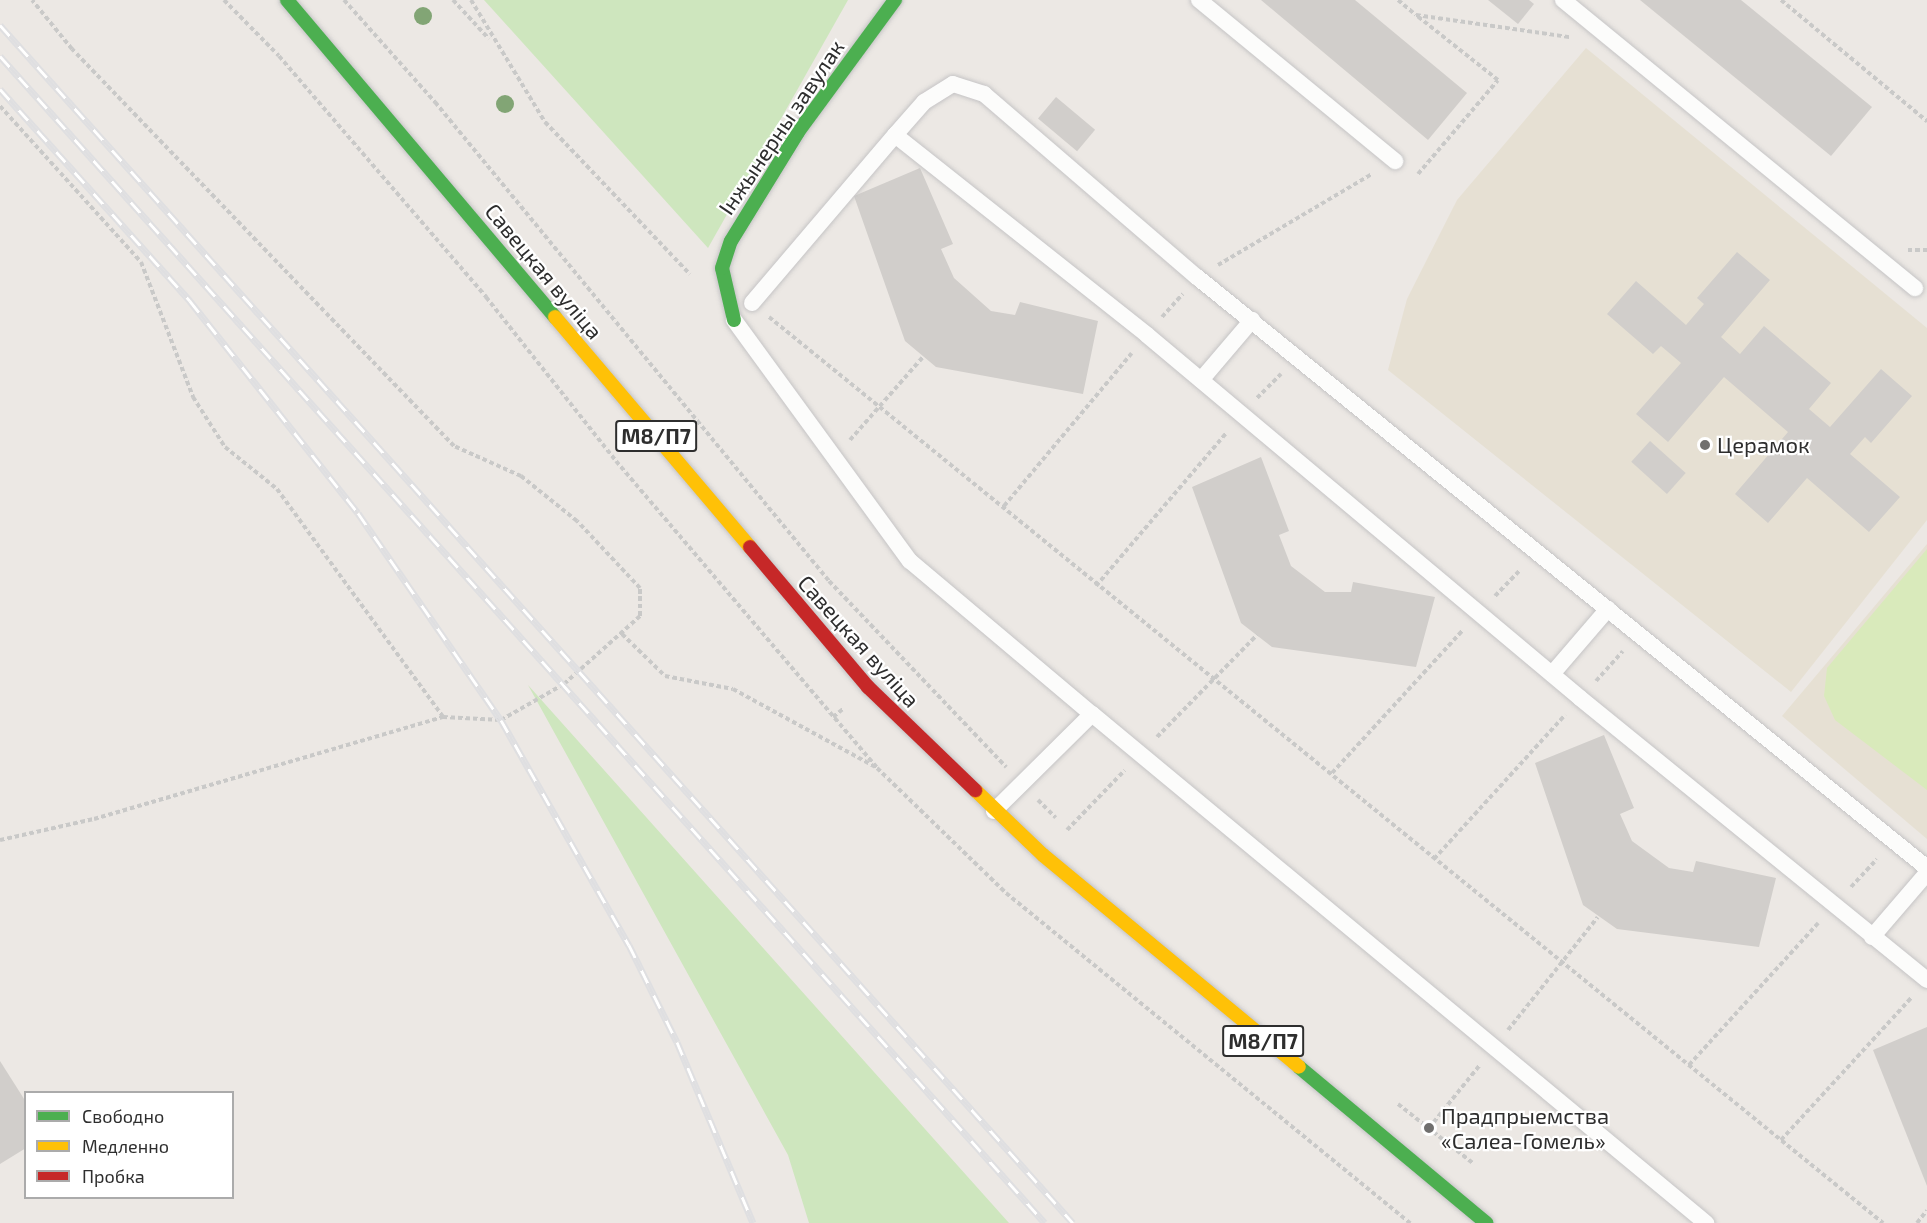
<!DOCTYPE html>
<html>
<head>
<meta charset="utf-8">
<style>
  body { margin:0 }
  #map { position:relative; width:1927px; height:1223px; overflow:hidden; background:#ece8e4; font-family:"Exo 2",sans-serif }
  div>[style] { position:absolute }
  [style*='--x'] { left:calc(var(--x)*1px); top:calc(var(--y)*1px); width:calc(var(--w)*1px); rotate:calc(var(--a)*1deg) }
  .education>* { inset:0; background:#e6e0d3 }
  .green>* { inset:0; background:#cee6be }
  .pitch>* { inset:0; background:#d9eabb }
  .building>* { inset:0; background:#d1cecb; transform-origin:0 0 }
  .path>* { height:4px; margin-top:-2px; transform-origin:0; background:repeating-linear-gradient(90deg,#c9c9c8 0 4.5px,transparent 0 7.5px) }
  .roads { filter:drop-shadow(0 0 2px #c5c4c5) drop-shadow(0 0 2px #c5c4c5) }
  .lane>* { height:16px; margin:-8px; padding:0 8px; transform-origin:8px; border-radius:8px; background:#fcfcfb }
  .fast>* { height:14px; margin:-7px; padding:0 7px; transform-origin:7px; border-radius:7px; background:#4caf50 }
  .slow>* { height:14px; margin:-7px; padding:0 7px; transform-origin:7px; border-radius:7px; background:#ffc107 }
  .jam>* { height:14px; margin:-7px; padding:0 7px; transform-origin:7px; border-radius:7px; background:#c62828 }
  .rail>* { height:7px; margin-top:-3.5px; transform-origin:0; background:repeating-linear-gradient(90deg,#fff 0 14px,#dfdfe1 0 28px); box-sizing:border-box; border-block:2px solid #dfdfe1 }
  .trees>* { width:18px; height:18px; margin:-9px; border-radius:50%; background:#82a575 }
  .dots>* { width:16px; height:16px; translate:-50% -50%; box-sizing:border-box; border:3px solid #fff; border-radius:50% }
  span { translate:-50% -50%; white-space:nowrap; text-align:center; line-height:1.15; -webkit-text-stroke:4.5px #fff; paint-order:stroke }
  .shield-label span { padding:2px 4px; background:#fff; border:2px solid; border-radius:4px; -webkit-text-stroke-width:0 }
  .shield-label { font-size:21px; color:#2e2e2e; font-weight:700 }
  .street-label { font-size:22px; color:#2e2e2e }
  .poi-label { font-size:22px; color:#2e2e2e }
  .left { translate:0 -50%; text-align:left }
  .legend { position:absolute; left:24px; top:1091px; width:210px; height:108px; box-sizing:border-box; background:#fff; border:2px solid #ababab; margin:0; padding:8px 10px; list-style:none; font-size:18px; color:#2e2e2e }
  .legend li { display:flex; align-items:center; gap:12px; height:30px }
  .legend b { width:30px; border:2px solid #ababab }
</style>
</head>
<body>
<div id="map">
  <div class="education">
    <i style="clip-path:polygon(1586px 48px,1927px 328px,1927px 520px,1791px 692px,1388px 370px,1407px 299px,1457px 200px)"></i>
    <i style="clip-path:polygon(1927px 544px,1927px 839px,1782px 716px)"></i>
  </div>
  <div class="green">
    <i style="clip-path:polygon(484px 0,848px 0,708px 248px)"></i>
    <i style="clip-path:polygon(528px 685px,1009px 1223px,809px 1223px,788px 1155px)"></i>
  </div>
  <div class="pitch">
    <i style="clip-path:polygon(1927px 549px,1927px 790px,1835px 720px,1824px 696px,1827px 668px)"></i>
  </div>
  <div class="building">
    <i style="clip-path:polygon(1261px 0,1355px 0,1467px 93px,1428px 140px)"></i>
    <i style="clip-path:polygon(1488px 0,1529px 0,1534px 4px,1518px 24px)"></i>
    <i style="clip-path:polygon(1640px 0,1741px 0,1872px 107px,1831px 156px)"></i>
    <i style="left:1056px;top:97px;width:51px;height:28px;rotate:40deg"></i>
    <i style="clip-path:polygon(920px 168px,953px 244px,941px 249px,954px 278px,991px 311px,1015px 315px,1020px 302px,1098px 321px,1083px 394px,936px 367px,905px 341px,854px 196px)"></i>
    <i style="clip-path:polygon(1737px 252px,1770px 280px,1721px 337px,1740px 354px,1764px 326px,1831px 383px,1809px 409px,1830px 427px,1881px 369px,1912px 396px,1871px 443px,1865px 437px,1850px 454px,1900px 497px,1869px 532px,1807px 478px,1768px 523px,1735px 494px,1788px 432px,1724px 377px,1668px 442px,1636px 414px,1681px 363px,1661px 346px,1653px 354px,1607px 314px,1636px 281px,1686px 325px,1704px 304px,1697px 298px)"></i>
    <i style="left:1650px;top:441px;width:48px;height:28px;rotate:42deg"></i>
    <i style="clip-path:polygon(1261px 457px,1289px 531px,1279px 535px,1291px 566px,1325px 592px,1351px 592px,1353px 582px,1435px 597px,1416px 667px,1272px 647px,1241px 623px,1192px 487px)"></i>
    <i style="clip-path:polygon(1604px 735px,1634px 808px,1620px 814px,1632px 841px,1669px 868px,1693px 872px,1696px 861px,1776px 878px,1759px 947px,1617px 929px,1583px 905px,1535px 763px)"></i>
    <i style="clip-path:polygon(1927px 1027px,1927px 1186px,1873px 1050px)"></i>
    <i style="clip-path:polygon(0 1061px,26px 1102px,26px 1148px,0 1164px)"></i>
  </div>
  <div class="path">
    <i style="--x:224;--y:0;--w:78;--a:45.5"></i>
    <i style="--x:279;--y:56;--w:318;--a:49.3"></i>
    <i style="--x:486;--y:297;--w:209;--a:51.6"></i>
    <i style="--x:616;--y:461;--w:403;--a:49.6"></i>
    <i style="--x:344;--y:0;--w:137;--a:48.3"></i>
    <i style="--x:435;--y:102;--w:620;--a:50.56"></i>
    <i style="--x:829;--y:581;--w:257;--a:46.4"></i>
    <i style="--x:453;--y:0;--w:53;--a:47.3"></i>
    <i style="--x:471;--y:0;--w:143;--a:58.8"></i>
    <i style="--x:545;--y:122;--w:210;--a:46.4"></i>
    <i style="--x:1398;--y:0;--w:23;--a:40"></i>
    <i style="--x:1781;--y:0;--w:190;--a:39.7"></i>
    <i style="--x:0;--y:106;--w:210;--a:47.9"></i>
    <i style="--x:141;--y:262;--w:145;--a:68.9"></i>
    <i style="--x:193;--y:397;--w:59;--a:57.4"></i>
    <i style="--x:225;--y:447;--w:67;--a:38.9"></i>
    <i style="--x:277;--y:489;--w:282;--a:53.9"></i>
    <i style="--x:1418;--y:174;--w:123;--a:-49.6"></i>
    <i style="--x:1498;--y:80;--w:105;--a:-141.6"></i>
    <i style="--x:1416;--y:15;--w:155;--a:8.2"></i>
    <i style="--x:1908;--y:250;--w:19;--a:0"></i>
    <i style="--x:1218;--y:265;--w:179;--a:-30.6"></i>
    <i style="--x:769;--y:317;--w:1436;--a:39.12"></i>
    <i style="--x:1162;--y:317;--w:31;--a:-48"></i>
    <i style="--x:1257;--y:398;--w:34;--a:-45"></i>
    <i style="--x:850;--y:440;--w:111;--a:-48.7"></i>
    <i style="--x:1004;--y:506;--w:199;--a:-50.1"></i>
    <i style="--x:1096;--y:586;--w:201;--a:-49.6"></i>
    <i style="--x:1495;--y:596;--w:37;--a:-46"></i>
    <i style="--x:622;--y:634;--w:60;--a:44.3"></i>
    <i style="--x:665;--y:676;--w:69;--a:10.8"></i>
    <i style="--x:733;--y:689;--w:164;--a:28.7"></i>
    <i style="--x:877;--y:768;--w:180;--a:44.1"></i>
    <i style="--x:1006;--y:893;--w:522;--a:39.24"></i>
    <i style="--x:1596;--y:681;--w:40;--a:-48"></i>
    <i style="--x:833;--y:717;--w:14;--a:-39"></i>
    <i style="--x:1157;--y:737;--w:143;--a:-45.6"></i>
    <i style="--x:1332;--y:773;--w:194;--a:-47.5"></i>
    <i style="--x:1038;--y:800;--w:25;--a:45"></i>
    <i style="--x:1067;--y:830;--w:83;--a:-46"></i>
    <i style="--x:0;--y:840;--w:96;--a:-12.6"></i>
    <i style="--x:94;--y:819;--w:364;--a:-16.3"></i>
    <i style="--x:443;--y:717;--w:58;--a:3"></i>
    <i style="--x:501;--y:720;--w:73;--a:-29.7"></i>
    <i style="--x:564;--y:684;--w:102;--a:-41.8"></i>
    <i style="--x:640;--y:616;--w:28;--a:-90"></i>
    <i style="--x:640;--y:588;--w:92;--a:-133.2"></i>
    <i style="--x:577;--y:521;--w:72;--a:-141.2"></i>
    <i style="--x:521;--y:476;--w:73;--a:-155.9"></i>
    <i style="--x:454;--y:446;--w:551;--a:-133.9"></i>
    <i style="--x:72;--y:49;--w:63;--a:-129.2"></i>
    <i style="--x:1434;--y:859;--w:195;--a:-47.7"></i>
    <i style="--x:1851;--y:887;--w:38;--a:-47"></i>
    <i style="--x:1508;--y:1030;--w:144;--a:-51.5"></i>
    <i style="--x:1689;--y:1065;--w:192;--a:-47.7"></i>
    <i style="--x:1398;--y:1104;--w:97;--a:38.3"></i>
    <i style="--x:1429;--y:1128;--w:80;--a:-51.1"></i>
    <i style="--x:1781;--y:1140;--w:194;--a:-47.5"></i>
    <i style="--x:1917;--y:1223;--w:16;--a:-52"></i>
  </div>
  <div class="roads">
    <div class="lane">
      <i style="--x:1199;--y:0;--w:254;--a:39.4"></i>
      <i style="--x:1563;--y:0;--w:455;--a:39.3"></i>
      <i style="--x:895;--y:135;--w:44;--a:-48.7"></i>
      <i style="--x:924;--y:102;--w:34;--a:-32"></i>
      <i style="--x:953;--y:84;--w:33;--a:18"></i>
      <i style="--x:984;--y:94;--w:281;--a:40.7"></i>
      <i style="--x:1197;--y:277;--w:939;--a:38.99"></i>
      <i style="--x:752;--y:303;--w:221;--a:-49.6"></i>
      <i style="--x:895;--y:135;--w:322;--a:38.4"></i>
      <i style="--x:1147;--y:335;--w:565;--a:39.97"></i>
      <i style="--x:1580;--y:698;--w:447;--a:39.1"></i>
      <i style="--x:734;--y:320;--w:298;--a:53.9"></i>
      <i style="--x:910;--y:561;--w:238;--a:40.1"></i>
      <i style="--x:1092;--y:714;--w:138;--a:135.3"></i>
      <i style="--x:1201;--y:380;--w:79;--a:-49.6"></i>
      <i style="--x:1552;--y:674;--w:86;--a:-49.3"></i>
      <i style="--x:1092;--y:714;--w:798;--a:39.66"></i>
      <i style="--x:1872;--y:937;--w:84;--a:-49.3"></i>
    </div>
    <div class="fast">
      <i style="--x:287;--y:0;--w:415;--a:49.8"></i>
      <i style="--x:734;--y:320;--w:53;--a:-103"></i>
      <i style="--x:722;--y:268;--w:28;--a:-72"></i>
      <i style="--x:731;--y:241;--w:128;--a:-58.4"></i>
      <i style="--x:798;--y:132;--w:164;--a:-53.7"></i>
      <i style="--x:1299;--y:1067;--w:244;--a:39.8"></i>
    </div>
    <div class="slow">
      <i style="--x:555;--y:317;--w:302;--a:49.7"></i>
      <i style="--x:975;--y:790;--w:94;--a:43.7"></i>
      <i style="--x:1043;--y:855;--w:332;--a:39.6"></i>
    </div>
    <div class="jam">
      <i style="--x:750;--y:547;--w:183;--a:49.9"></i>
      <i style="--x:868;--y:687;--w:149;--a:43.9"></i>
    </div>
  </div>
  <div class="rail">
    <i style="--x:0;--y:25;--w:1608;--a:48.15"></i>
    <i style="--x:0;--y:56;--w:1566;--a:48.16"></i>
    <i style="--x:0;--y:89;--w:285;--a:48.1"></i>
    <i style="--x:190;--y:301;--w:270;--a:51.6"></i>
    <i style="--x:358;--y:513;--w:252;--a:55.4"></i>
    <i style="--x:501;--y:720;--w:259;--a:60.4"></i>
    <i style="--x:629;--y:945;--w:108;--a:63.7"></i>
    <i style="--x:677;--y:1042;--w:196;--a:67.2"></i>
  </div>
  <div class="trees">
    <i style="left:423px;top:16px"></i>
    <i style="left:505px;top:104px"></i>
  </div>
  <div class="dots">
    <i style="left:1705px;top:445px;background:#706f6e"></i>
    <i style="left:1429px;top:1128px;background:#706f6e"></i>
  </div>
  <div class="shield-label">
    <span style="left:656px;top:436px">М8/П7</span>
    <span style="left:1263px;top:1041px">М8/П7</span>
  </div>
  <div class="street-label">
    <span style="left:781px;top:127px;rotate:-56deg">Інжынерны завулак</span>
    <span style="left:544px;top:271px;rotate:50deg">Савецкая вуліца</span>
    <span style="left:859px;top:641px;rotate:48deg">Савецкая вуліца</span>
  </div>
  <div class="poi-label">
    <span class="left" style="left:1717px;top:445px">Церамок</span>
    <span class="left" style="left:1441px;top:1128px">Прадпрыемства<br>«Салеа-Гомель»</span>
  </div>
  <ul class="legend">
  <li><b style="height:8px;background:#4caf50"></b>Свободно</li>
  <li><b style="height:8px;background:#ffc107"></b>Медленно</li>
  <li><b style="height:8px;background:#c62828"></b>Пробка</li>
  </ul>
</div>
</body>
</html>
